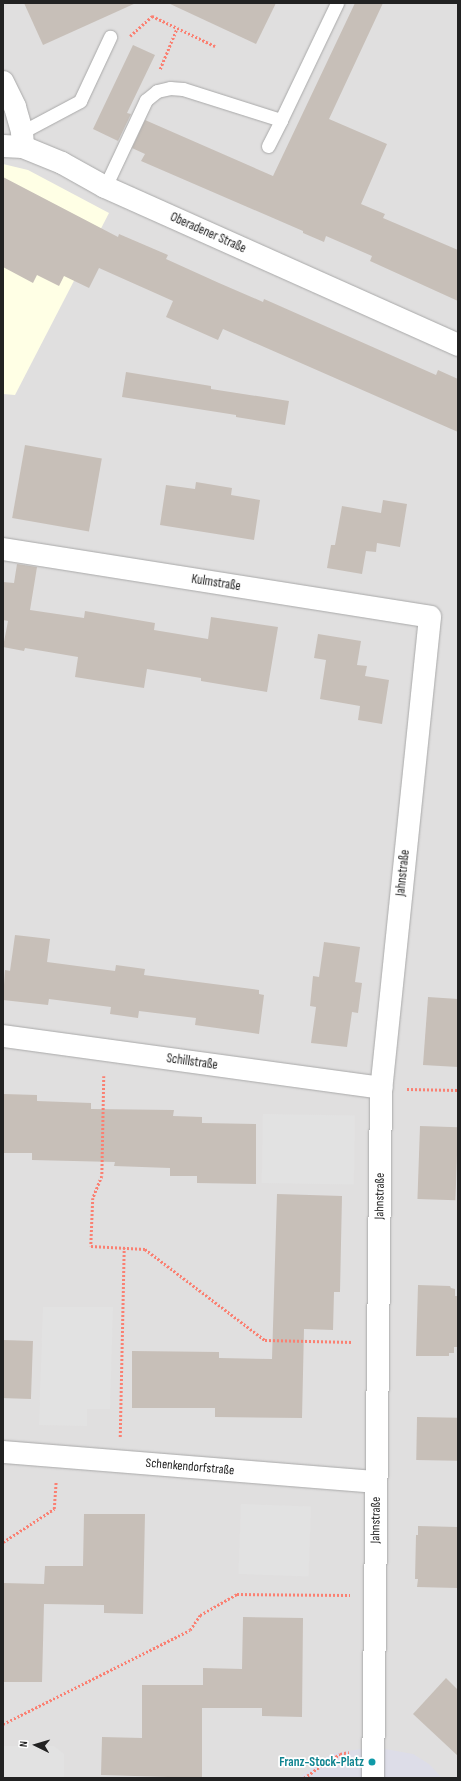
<!DOCTYPE html>
<html>
<head>
<meta charset="utf-8">
<style>
  body { margin:0 }
  #map { position:relative; width:461px; height:1781px; overflow:hidden; background:#f2efe9; font-family:"Sofia Sans Condensed",sans-serif }
  div>[style] { position:absolute }
  [style*='--x'] { left:calc(var(--x)*1px); top:calc(var(--y)*1px); width:calc(var(--w)*1px); rotate:calc(var(--a)*1deg) }
  .residential>* { inset:0; background:#e0dfdf; transform-origin:0 0 }
  .education>* { inset:0; background:#ffffe5 }
  .parking>* { inset:0; background:#e2e2e2; transform-origin:0 0 }
  .plaza>* { inset:0; background:#dddde8 }
  .building>* { inset:0; background:#c7bfb8; transform-origin:0 0 }
  .path>* { height:2.5px; margin-top:-1.25px; transform-origin:0; background:repeating-linear-gradient(90deg,#fa8072 0 2px,transparent 0 4px) }
  .roads { filter:drop-shadow(0 0 1px #a9a9a9) drop-shadow(0 0 1px #a9a9a9) }
  .lane>* { height:13px; margin:-6.5px; padding:0 6.5px; transform-origin:6.5px; border-radius:6.5px; background:#fff }
  .street>* { height:22px; margin:-11px; padding:0 11px; transform-origin:11px; border-radius:11px; background:#fff }
  .dots>* { width:11px; height:11px; translate:-50% -50%; box-sizing:border-box; border:2px solid #fff; border-radius:50% }
  span { translate:-50% -50%; white-space:nowrap; text-align:center; line-height:1.15; -webkit-text-stroke:3.5px #fff; paint-order:stroke }
  .street-label { font-size:13px; color:#222 }
  .culture-label { font-size:13px; color:#0d838f; font-weight:700 }
  .right { translate:-100% -50%; text-align:right }
  .frame { position:absolute; inset:0; border:4px solid #222; pointer-events:none }
  .north { position:absolute; left:16px; top:1725px; width:40px; height:40px; -webkit-text-stroke:3px #fff; paint-order:stroke; rotate:275deg; font-size:11px; font-weight:700; line-height:16px; text-align:center; color:#222 }
  .north::after { content:''; display:block; margin:auto; width:14px; height:18px; background:#222; clip-path:polygon(50% 0,100% 100%,50% 72%,0 100%) }
</style>
</head>
<body>
<div id="map">
  <div class="residential">
    <i style="left:3px;top:3px;width:455px;height:1775px"></i>
  </div>
  <div class="education">
    <i style="clip-path:polygon(3px 164px,28px 170px,109px 213px,15px 395px,3px 394px)"></i>
  </div>
  <div class="parking">
    <i style="left:263px;top:1114px;width:92px;height:69px;rotate:1deg"></i>
    <i style="clip-path:polygon(43px 1307px,113px 1307px,110px 1409px,87px 1409px,87px 1426px,39px 1425px)"></i>
    <i style="left:241px;top:1504px;width:70px;height:70px;rotate:2deg"></i>
    <i style="clip-path:polygon(3px 1746px,54px 1746px,64px 1754px,64px 1778px,3px 1778px)"></i>
  </div>
  <div class="plaza">
    <i style="clip-path:polygon(374px 1747px,413px 1754px,429px 1764px,442px 1778px,299px 1778px,322px 1759px,335px 1753px)"></i>
  </div>
  <div class="building">
    <i style="clip-path:polygon(24px 3px,136px 3px,43px 45px)"></i>
    <i style="clip-path:polygon(168px 3px,276px 3px,256px 44px)"></i>
    <i style="clip-path:polygon(355px 3px,383px 3px,329px 119px,387px 144px,361px 204px,385px 214px,383px 218px,458px 250px,458px 301px,370px 261px,372px 256px,326px 236px,324px 242px,303px 233px,303px 231px,141px 161px,145px 154px,132px 148px,145px 120px,273px 176px)"></i>
    <i style="clip-path:polygon(133px 45px,155px 55px,127px 113px,131px 114px,118px 141px,93px 129px)"></i>
    <i style="clip-path:polygon(3px 177px,118px 237px,119px 234px,168px 255px,166px 259px,219px 283px,263px 302px,264px 299px,436px 375px,438px 370px,458px 379px,458px 432px,223px 329px,218px 340px,166px 317px,173px 301px,99px 268px,89px 288px,64px 276px,59px 286px,37px 275px,33px 283px,3px 267px)"></i>
    <i style="clip-path:polygon(126px 372px,211px 386px,211px 389px,289px 401px,285px 425px,236px 417px,236px 415px,122px 397px)"></i>
    <i style="left:25px;top:445px;width:78px;height:74px;rotate:10deg"></i>
    <i style="clip-path:polygon(196px 482px,232px 488px,231px 495px,260px 500px,254px 540px,160px 525px,166px 485px,195px 489px)"></i>
    <i style="clip-path:polygon(383px 500px,407px 504px,400px 547px,377px 543px,376px 552px,366px 551px,362px 574px,327px 568px,331px 545px,335px 545px,342px 506px,381px 513px)"></i>
    <i style="clip-path:polygon(17px 564px,37px 567px,30px 610px,84px 618px,85px 611px,155px 623px,154px 630px,208px 639px,211px 617px,278px 627px,267px 692px,201px 681px,201px 678px,147px 669px,144px 688px,75px 677px,78px 657px,25px 648px,24px 651px,3px 647px,8px 621px,3px 620px,3px 582px,14px 583px)"></i>
    <i style="clip-path:polygon(318px 634px,361px 641px,357px 665px,367px 666px,365px 676px,389px 680px,382px 724px,358px 720px,360px 706px,320px 699px,326px 660px,314px 658px)"></i>
    <i style="clip-path:polygon(15px 935px,50px 939px,47px 962px,115px 971px,116px 965px,145px 969px,144px 975px,259px 990px,259px 994px,264px 995px,259px 1034px,195px 1025px,196px 1018px,139px 1011px,138px 1018px,110px 1014px,111px 1007px,49px 999px,48px 1005px,3px 1000px,5px 970px,10px 971px)"></i>
    <i style="clip-path:polygon(324px 942px,360px 947px,355px 982px,362px 983px,358px 1013px,352px 1012px,347px 1047px,311px 1043px,316px 1007px,310px 1006px,313px 976px,319px 977px)"></i>
    <i style="clip-path:polygon(428px 997px,458px 999px,458px 1067px,423px 1065px)"></i>
    <i style="clip-path:polygon(3px 1094px,37px 1095px,37px 1101px,91px 1103px,91px 1109px,174px 1110px,173px 1116px,202px 1117px,202px 1123px,256px 1124px,256px 1184px,197px 1183px,197px 1176px,170px 1176px,170px 1168px,114px 1166px,115px 1162px,32px 1160px,32px 1153px,4px 1153px)"></i>
    <i style="left:420px;top:1126px;width:38px;height:73px;rotate:2deg"></i>
    <i style="clip-path:polygon(277px 1194px,342px 1196px,340px 1292px,334px 1292px,333px 1330px,304px 1329px,302px 1418px,215px 1417px,215px 1408px,132px 1408px,132px 1351px,219px 1352px,219px 1358px,272px 1359px)"></i>
    <i style="clip-path:polygon(418px 1285px,450px 1286px,451px 1288px,455px 1289px,455px 1296px,458px 1296px,458px 1347px,454px 1347px,454px 1353px,449px 1353px,449px 1356px,416px 1356px)"></i>
    <i style="left:3px;top:1340px;width:30px;height:58px;rotate:2deg"></i>
    <i style="left:417px;top:1417px;width:41px;height:43px;rotate:1deg"></i>
    <i style="clip-path:polygon(84px 1514px,145px 1514px,143px 1614px,104px 1613px,104px 1605px,44px 1604px,42px 1682px,3px 1682px,3px 1583px,44px 1584px,45px 1566px,83px 1566px)"></i>
    <i style="clip-path:polygon(418px 1526px,457px 1527px,457px 1588px,417px 1587px,418px 1579px,415px 1579px,416px 1535px,418px 1535px)"></i>
    <i style="clip-path:polygon(243px 1617px,303px 1618px,302px 1717px,262px 1716px,262px 1708px,202px 1708px,202px 1778px,101px 1775px,102px 1737px,142px 1738px,142px 1685px,203px 1685px,203px 1668px,242px 1669px)"></i>
    <i style="clip-path:polygon(446px 1678px,458px 1690px,458px 1756px,413px 1714px)"></i>
  </div>
  <div class="path">
    <i style="--x:130;--y:36;--w:30;--a:-42"></i>
    <i style="--x:152;--y:16;--w:70;--a:25.5"></i>
    <i style="--x:160;--y:69;--w:44;--a:-67.5"></i>
    <i style="--x:104;--y:1076;--w:100;--a:91.1"></i>
    <i style="--x:102;--y:1176;--w:24;--a:112"></i>
    <i style="--x:93;--y:1198;--w:48;--a:92.4"></i>
    <i style="--x:91;--y:1246;--w:54;--a:3.2"></i>
    <i style="--x:145;--y:1249;--w:151;--a:37.2"></i>
    <i style="--x:265;--y:1340;--w:88;--a:1.3"></i>
    <i style="--x:407;--y:1089;--w:51;--a:1.1"></i>
    <i style="--x:120;--y:1437;--w:189;--a:-88.8"></i>
    <i style="--x:3;--y:1542;--w:61;--a:-32.9"></i>
    <i style="--x:54;--y:1509;--w:28;--a:-86"></i>
    <i style="--x:3;--y:1724;--w:209;--a:-26.7"></i>
    <i style="--x:190;--y:1630;--w:18;--a:-56"></i>
    <i style="--x:200;--y:1615;--w:43;--a:-29.6"></i>
    <i style="--x:237;--y:1594;--w:113;--a:0.5"></i>
    <i style="--x:304;--y:1778;--w:22;--a:-36"></i>
    <i style="--x:322;--y:1765;--w:21;--a:-31"></i>
    <i style="--x:340;--y:1754;--w:9;--a:-13"></i>
  </div>
  <div class="roads">
    <div class="lane">
      <i style="--x:22;--y:132;--w:66;--a:-28.1"></i>
      <i style="--x:80;--y:101;--w:71;--a:-64.9"></i>
      <i style="--x:268;--y:146;--w:29;--a:-63"></i>
      <i style="--x:105;--y:187;--w:96;--a:-64.8"></i>
      <i style="--x:146;--y:100;--w:14;--a:-39"></i>
      <i style="--x:157;--y:91;--w:13;--a:-13"></i>
      <i style="--x:170;--y:88;--w:13;--a:4"></i>
      <i style="--x:183;--y:89;--w:103;--a:17.6"></i>
      <i style="--x:281;--y:120;--w:130;--a:-64.4"></i>
    </div>
    <div class="street">
      <i style="--x:3;--y:82;--w:28;--a:64"></i>
      <i style="--x:15;--y:107;--w:26;--a:74"></i>
      <i style="--x:22;--y:132;--w:15;--a:86"></i>
      <i style="--x:23;--y:147;--w:42;--a:22.3"></i>
      <i style="--x:62;--y:163;--w:49;--a:29.2"></i>
      <i style="--x:105;--y:187;--w:387;--a:24.1"></i>
      <i style="--x:3;--y:146;--w:20;--a:3"></i>
      <i style="--x:3;--y:549;--w:432;--a:9"></i>
      <i style="--x:430;--y:617;--w:474;--a:95.9"></i>
      <i style="--x:381;--y:1088;--w:690;--a:90.66"></i>
      <i style="--x:3;--y:1036;--w:382;--a:7.8"></i>
      <i style="--x:3;--y:1452;--w:374;--a:4.6"></i>
    </div>
  </div>
  <div class="dots">
    <i style="left:372px;top:1762px;background:#0f9aa8"></i>
  </div>
  <div class="street-label">
    <span style="left:208px;top:233px;rotate:24deg">Oberadener Straße</span>
    <span style="left:216px;top:583px;rotate:9deg">Kulmstraße</span>
    <span style="left:403px;top:873px;rotate:-84deg">Jahnstraße</span>
    <span style="left:192px;top:1062px;rotate:8deg">Schillstraße</span>
    <span style="left:380px;top:1196px;rotate:-89deg">Jahnstraße</span>
    <span style="left:190px;top:1467px;rotate:5deg">Schenkendorfstraße</span>
    <span style="left:376px;top:1520px;rotate:-89deg">Jahnstraße</span>
  </div>
  <div class="culture-label">
    <span class="right" style="left:364px;top:1762px">Franz-Stock-Platz</span>
  </div>
  <div class="frame"></div>
  <div class="north">N</div>
</div>
</body>
</html>
